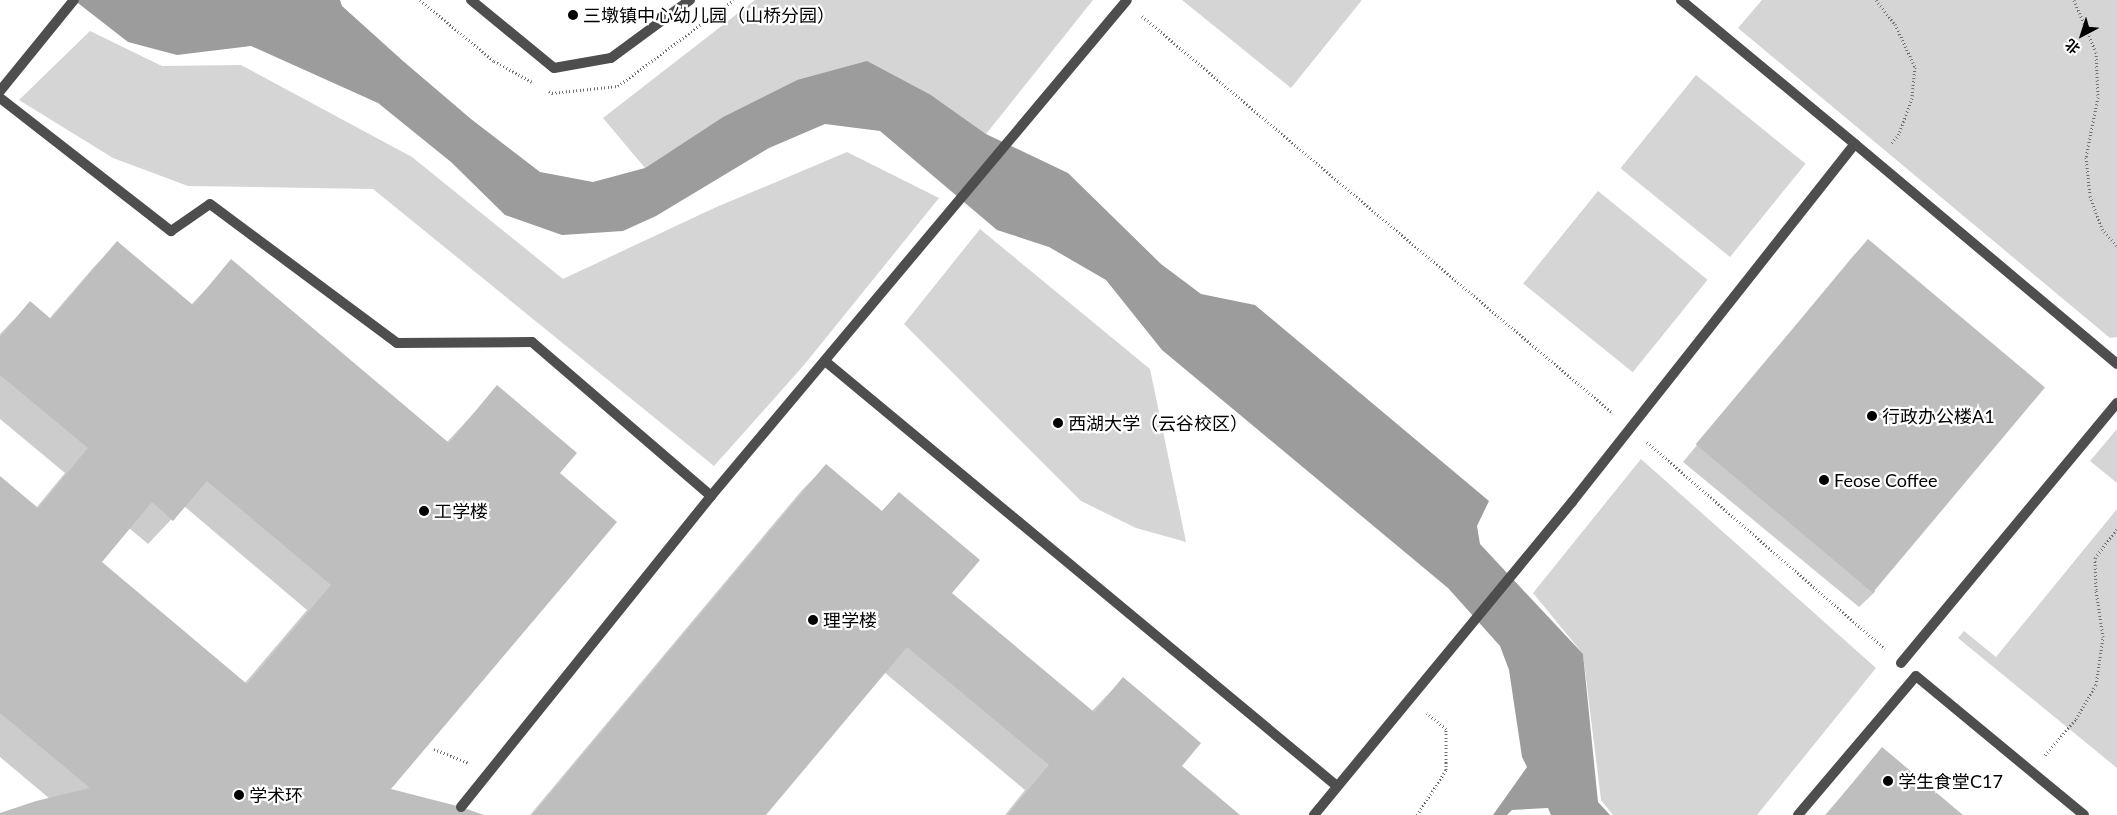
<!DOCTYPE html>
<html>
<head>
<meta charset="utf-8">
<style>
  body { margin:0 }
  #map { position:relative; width:2117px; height:815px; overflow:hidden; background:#fff; font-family:Lato,"Noto Sans SC",sans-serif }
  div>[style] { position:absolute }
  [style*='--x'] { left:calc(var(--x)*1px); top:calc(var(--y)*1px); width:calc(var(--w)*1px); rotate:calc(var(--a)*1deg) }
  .green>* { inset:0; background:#d5d5d5; transform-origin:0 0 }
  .water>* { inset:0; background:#9c9c9c }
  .shadow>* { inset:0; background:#0003 }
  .building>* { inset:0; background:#bebebe; transform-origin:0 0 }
  .path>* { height:3px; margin-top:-1.5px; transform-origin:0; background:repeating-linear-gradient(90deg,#707070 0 1px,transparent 0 3.5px) }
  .service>* { height:10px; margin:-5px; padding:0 5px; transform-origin:5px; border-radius:5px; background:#4e4e4e }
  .minor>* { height:10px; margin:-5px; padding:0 5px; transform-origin:5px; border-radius:5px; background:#4e4e4e }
  .dots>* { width:14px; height:14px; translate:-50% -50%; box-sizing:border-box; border:2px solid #fff; border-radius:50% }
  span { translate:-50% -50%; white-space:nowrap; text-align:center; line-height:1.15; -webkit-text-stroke:4.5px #fff; paint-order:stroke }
  .poi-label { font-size:18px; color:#000 }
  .left { translate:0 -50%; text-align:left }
  .north { position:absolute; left:2057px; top:10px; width:50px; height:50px; -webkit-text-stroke:4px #fff; paint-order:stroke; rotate:220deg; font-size:14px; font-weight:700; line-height:20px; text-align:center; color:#000 }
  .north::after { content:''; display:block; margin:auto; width:18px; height:22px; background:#000; clip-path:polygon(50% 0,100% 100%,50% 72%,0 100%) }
</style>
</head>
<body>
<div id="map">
  <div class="green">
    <i style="clip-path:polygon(755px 0,1093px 0,986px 134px,931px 95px,797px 80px,723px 117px,645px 168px,603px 118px)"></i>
    <i style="clip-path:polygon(1182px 0,1362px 0,1291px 88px)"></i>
    <i style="clip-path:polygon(1762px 0,2117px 0,2117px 337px,2110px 338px,1738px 28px)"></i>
    <i style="clip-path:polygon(90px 31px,162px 66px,241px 65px,412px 157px,563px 279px,712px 209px,847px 152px,939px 198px,804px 365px,714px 466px,373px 189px,188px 186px,113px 158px,19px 100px)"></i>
    <i style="left:1696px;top:75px;width:141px;height:120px;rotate:39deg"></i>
    <i style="left:1598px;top:191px;width:141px;height:119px;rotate:39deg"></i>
    <i style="clip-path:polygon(980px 229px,1150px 369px,1186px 542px,1136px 528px,1081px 501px,904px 324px)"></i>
    <i style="clip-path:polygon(2117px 429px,2117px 483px,2090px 461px)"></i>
    <i style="clip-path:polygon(1641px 459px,1876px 668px,1757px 815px,1613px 815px,1601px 800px,1583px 654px,1533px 593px)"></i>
    <i style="clip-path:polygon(2117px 509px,2117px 768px,1958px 638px,1964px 631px,1996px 657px)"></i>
  </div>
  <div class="water">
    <i style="clip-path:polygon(74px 0,340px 0,342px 6px,403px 61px,471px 119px,540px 172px,593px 182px,645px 168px,723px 117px,797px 80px,867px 61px,931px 95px,986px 134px,1068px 173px,1161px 264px,1201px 294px,1255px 305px,1489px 501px,1477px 526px,1480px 544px,1583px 654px,1598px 802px,1610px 815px,1551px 815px,1548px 808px,1512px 810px,1507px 815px,1493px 815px,1527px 767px,1522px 757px,1509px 670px,1500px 646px,1448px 588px,1162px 350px,1106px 280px,1049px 247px,997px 230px,880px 131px,825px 124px,769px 148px,656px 216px,623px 231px,562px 235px,505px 215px,451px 162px,378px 103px,251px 46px,177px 55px,128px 42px)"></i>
  </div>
  <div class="shadow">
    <i style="clip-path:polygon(1868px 241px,1875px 592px,1859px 607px,1683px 462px,1853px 256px)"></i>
    <i style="clip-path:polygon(evenodd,117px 243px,191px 305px,232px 261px,447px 442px,498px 387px,558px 473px,388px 790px,481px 815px,0 815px,50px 799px,0 757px,0 477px,36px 508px,65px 473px,0 419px,0 334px,30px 303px,49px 319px,93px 268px,117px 243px,184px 506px,307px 610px,244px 684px,100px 562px,129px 528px,148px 544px,184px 506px)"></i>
    <i style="clip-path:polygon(826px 466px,881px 512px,899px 494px,950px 593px,1091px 712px,1123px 679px,1180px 766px,1238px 815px,1005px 815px,1025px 790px,884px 672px,764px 815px,530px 815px,802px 490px)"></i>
    <i style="clip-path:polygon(1882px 749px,1962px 815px,1825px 815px)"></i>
  </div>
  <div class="building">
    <i style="left:1868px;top:239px;width:231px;height:268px;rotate:40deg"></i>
    <i style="clip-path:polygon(evenodd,117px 241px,193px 305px,231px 259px,449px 443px,497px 385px,577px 453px,560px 473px,617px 522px,391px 789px,461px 807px,484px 815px,0 815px,0 813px,36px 801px,90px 788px,0 713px,0 476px,38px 508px,88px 448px,0 375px,0 337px,30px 301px,51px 319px,117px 241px,207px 481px,331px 585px,247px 684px,102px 562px,152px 502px,173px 521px,207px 481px)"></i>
    <i style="clip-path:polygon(826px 464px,882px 511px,899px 492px,980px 560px,952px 593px,1094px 712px,1123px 677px,1201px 743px,1182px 766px,1240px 815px,1007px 815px,1049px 765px,907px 647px,766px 815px,532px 815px)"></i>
    <i style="clip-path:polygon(1882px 747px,1963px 815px,1826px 815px)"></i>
  </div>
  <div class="path">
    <i style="--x:420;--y:0;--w:96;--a:39.5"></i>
    <i style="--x:494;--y:61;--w:43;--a:28.9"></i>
    <i style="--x:1876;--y:0;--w:31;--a:52"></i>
    <i style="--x:1895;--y:24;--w:47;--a:65.1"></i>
    <i style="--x:1915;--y:67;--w:31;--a:96"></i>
    <i style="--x:1912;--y:98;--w:38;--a:110"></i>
    <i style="--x:1899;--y:134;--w:13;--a:129"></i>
    <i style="--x:2074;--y:0;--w:56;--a:67.1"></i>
    <i style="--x:2096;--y:52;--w:45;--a:87.5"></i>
    <i style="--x:2098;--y:97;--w:61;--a:101.3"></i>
    <i style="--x:2086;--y:157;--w:39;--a:84"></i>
    <i style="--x:2090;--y:196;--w:35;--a:70"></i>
    <i style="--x:2102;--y:229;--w:23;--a:49"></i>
    <i style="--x:1142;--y:16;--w:616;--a:40.13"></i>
    <i style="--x:549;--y:91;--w:4;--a:34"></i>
    <i style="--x:552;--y:93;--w:66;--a:-6.1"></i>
    <i style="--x:618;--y:86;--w:144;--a:-36.6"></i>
    <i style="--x:1647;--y:442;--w:315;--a:41"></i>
    <i style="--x:434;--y:749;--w:37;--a:22"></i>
    <i style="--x:2045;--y:755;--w:48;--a:-49.3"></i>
    <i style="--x:2076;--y:719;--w:39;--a:-60"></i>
    <i style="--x:2096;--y:685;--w:49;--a:-81.7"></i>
    <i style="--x:2103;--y:637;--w:48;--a:-98.5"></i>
    <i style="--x:2096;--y:590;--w:32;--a:-92"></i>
    <i style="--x:2095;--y:558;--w:36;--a:-53"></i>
    <i style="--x:1417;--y:815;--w:54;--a:-57.2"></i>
    <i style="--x:1446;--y:770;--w:41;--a:-90"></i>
    <i style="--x:1446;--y:729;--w:25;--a:-140"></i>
  </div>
  <div class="service">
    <i style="--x:0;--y:98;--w:217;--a:37.9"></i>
    <i style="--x:171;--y:231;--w:47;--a:-34.7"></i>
    <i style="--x:210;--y:204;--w:233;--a:36.6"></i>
    <i style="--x:397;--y:343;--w:135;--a:-0.4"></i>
    <i style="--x:532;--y:342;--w:236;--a:40.7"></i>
    <i style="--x:711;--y:496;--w:647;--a:-50.01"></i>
    <i style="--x:825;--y:361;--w:665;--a:39.7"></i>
    <i style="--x:461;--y:807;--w:399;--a:-51.2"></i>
    <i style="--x:1314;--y:815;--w:406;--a:-50.5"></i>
    <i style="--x:1572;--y:502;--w:456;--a:-51.7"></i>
    <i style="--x:1855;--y:144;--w:342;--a:40"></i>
    <i style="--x:1798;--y:815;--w:182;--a:-49.7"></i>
    <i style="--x:1916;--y:676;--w:218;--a:39.6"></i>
  </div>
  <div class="minor">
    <i style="--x:471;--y:0;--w:107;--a:39.3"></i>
    <i style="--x:554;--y:68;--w:58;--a:-10"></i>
    <i style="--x:611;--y:58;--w:98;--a:-36.3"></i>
    <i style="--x:1681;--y:0;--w:226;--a:39.6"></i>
    <i style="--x:0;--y:91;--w:117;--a:-50.9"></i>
    <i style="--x:1901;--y:663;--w:338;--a:-50.3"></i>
  </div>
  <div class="dots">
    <i style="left:573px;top:15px;background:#000"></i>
    <i style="left:1872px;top:416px;background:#000"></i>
    <i style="left:1058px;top:423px;background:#000"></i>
    <i style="left:1824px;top:480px;background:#000"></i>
    <i style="left:424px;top:511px;background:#000"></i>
    <i style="left:813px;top:620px;background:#000"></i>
    <i style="left:1888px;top:781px;background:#000"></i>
    <i style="left:239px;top:795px;background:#000"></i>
  </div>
  <div class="poi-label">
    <span class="left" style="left:583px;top:15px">三墩镇中心幼儿园（山桥分园）</span>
    <span class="left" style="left:1882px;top:416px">行政办公楼A1</span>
    <span class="left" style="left:1068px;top:423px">西湖大学（云谷校区）</span>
    <span class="left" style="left:1834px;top:480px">Feose Coffee</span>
    <span class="left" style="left:434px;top:511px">工学楼</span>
    <span class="left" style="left:823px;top:620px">理学楼</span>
    <span class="left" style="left:1898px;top:781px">学生食堂C17</span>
    <span class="left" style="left:249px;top:795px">学术环</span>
  </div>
  <div class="north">北</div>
</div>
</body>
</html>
